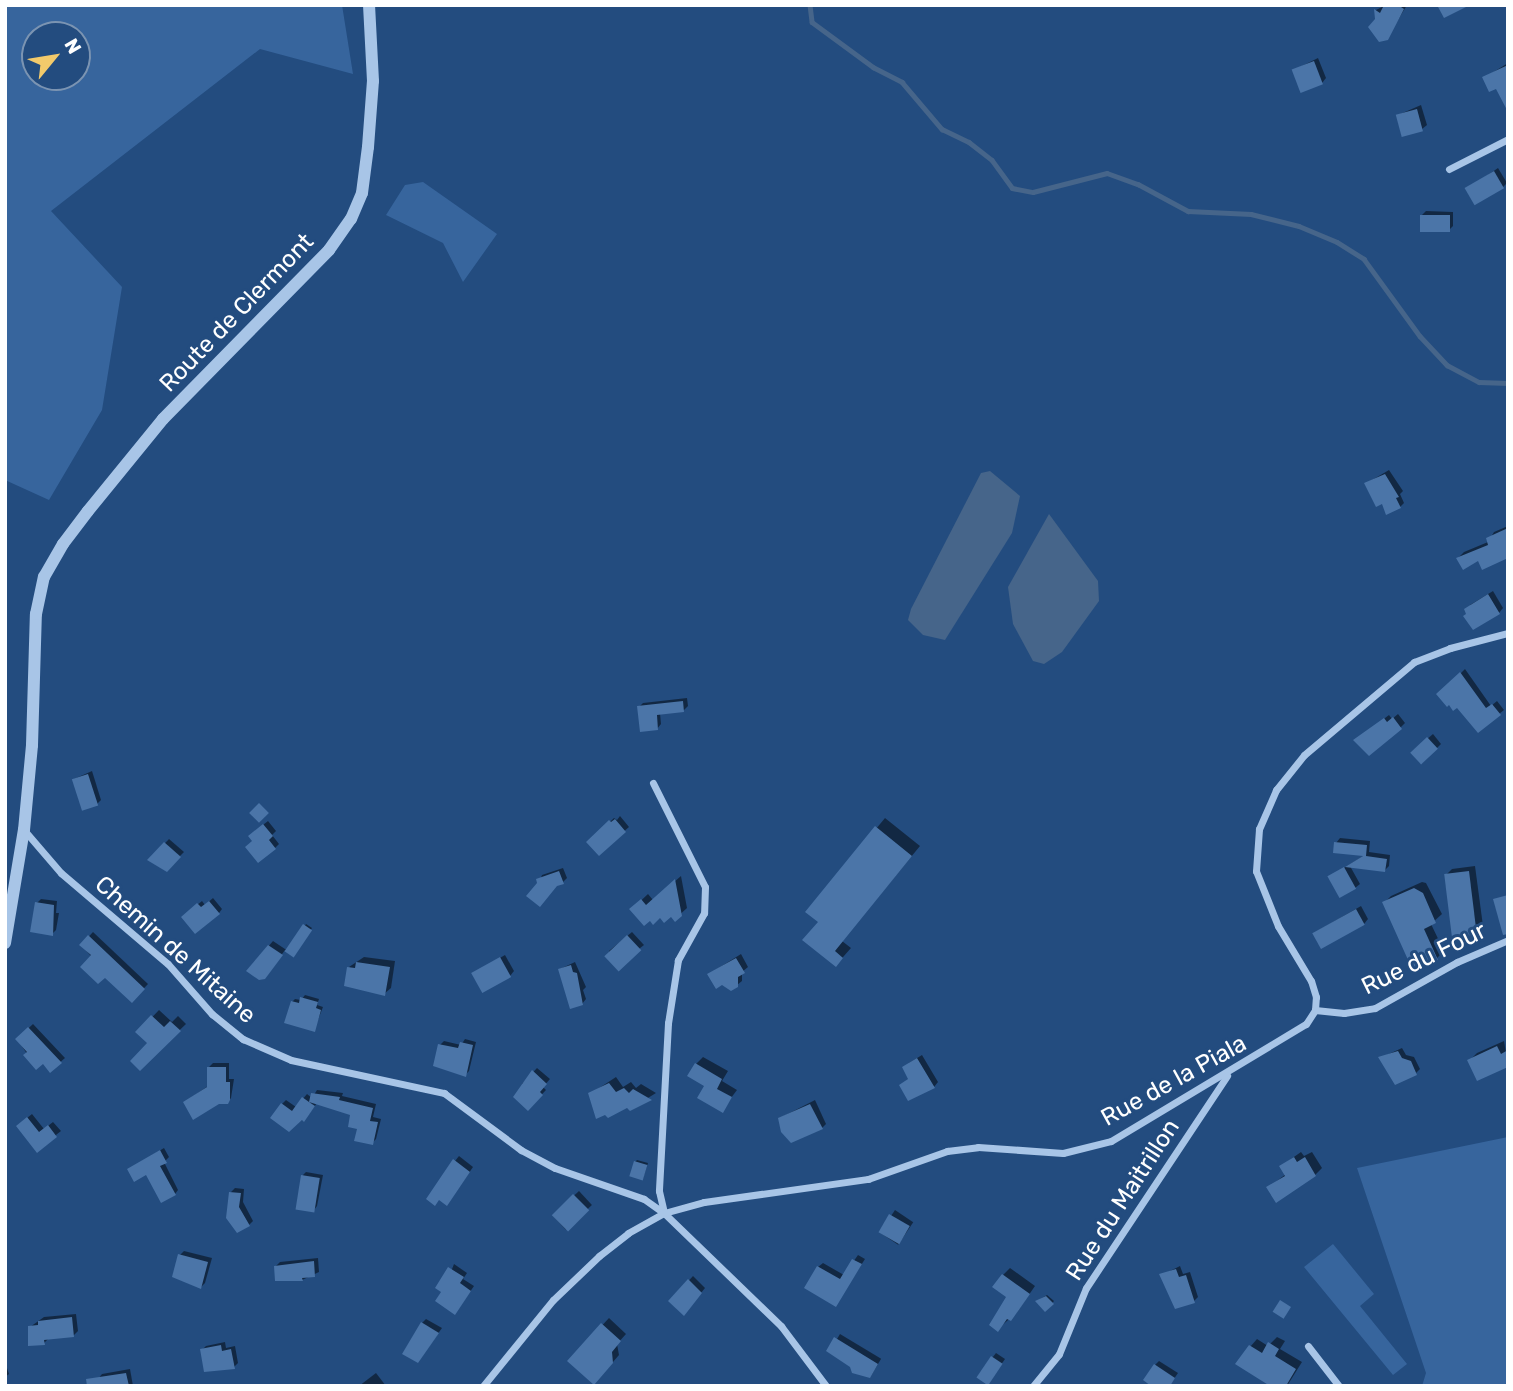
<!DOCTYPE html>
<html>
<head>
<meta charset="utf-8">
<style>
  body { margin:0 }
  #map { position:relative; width:1513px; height:1391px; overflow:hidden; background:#234c7f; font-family:Rubik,sans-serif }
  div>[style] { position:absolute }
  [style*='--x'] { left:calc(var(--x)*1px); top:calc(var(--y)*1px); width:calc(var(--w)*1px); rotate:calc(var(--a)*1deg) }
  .green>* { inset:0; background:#37659d }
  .water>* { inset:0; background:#46658a }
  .shadow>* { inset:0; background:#0007; transform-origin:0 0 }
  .stream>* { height:4.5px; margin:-2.25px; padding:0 2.25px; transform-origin:2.25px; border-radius:2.25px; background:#46658a }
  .building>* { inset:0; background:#4b75a8; transform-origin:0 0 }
  .minor>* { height:7px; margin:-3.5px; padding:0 3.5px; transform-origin:3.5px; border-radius:3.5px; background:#a8c5e7 }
  .tertiary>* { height:12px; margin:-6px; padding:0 6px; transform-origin:6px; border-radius:6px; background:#a8c5e7 }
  span { translate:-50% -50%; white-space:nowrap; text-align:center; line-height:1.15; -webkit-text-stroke:6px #234c7f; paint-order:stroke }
  .street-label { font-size:24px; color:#fff }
  .frame { position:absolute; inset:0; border:7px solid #fff; pointer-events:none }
  .north { position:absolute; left:21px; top:21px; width:70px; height:70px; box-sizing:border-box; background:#234c7f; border:2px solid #7b94b2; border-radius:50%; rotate:60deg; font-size:19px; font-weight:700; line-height:28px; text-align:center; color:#fff }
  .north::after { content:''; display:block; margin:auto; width:24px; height:32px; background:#f2ca6b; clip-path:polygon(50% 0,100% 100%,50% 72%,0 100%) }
</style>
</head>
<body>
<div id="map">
  <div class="green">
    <i style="clip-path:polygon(evenodd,5px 5px,342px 5px,353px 74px,260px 49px,51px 211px,122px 287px,102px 410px,49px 500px,5px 480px,5px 5px,35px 35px,77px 35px,77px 77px,35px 77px,35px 35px)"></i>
    <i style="clip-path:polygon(423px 182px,497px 234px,463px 282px,443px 243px,386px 215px,405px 185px)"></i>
    <i style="clip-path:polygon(1508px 1137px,1508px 1386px,1422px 1386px,1426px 1373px,1357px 1168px)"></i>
    <i style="clip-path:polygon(1333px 1244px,1374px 1294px,1360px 1306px,1407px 1364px,1393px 1375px,1304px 1267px)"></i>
  </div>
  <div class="water">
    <i style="clip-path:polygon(990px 471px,1020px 496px,1012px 533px,945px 640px,923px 635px,908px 620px,911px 609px,981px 473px)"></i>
    <i style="clip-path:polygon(1049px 514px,1098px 581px,1099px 601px,1062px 652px,1044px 664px,1033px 661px,1013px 624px,1008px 587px)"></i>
  </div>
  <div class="shadow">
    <i style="clip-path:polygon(1386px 5px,1407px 5px,1387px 38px,1376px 20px,1376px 10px)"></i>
    <i style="clip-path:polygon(1318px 58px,1326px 78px,1322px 83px,1294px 70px)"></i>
    <i style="clip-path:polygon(1508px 63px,1508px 108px,1497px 87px,1484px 78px)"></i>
    <i style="clip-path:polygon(1421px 105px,1427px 125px,1422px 129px,1398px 115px)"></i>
    <i style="clip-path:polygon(1498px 168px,1507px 183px,1503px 187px,1472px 186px)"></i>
    <i style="clip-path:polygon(1426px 211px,1453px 212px,1453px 226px,1449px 230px,1422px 215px)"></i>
    <i style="clip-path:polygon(1389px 470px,1403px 491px,1400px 494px,1404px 503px,1400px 507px,1367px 483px)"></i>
    <i style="clip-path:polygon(1508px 526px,1508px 556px,1458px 558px,1464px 552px,1488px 542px,1494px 532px)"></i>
    <i style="clip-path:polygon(1493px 591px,1503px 608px,1499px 613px,1470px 605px)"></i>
    <i style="clip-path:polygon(1465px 669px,1491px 706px,1497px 701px,1504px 710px,1499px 714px,1457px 705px,1439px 695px)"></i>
    <i style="clip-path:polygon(687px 698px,688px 706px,684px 710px,660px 713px,661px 724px,657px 729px,639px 707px,643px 703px)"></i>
    <i style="clip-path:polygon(1398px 714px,1405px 723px,1401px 727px,1356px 740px,1389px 715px,1392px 719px)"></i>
    <i style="clip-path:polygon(1433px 734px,1441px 744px,1437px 748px,1412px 752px)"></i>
    <i style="clip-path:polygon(92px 771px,101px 800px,97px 804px,74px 779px)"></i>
    <i style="clip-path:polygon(620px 816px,629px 827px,599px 853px,589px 842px,614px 818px,617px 820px)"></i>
    <i style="clip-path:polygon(885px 818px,920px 846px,842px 941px,851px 948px,836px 965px,820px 921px,808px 911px)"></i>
    <i style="clip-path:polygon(268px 821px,276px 831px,272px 835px,279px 844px,275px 848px,254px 841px,254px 832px)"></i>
    <i style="clip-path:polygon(1340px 838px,1370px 841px,1369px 852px,1390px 855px,1389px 866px,1385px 870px,1350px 866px,1360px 884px,1355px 888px,1329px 877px,1365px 855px,1336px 843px)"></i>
    <i style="clip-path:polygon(169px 839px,184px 852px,167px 869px,150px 859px)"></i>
    <i style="clip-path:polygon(1475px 866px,1483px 926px,1477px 932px,1446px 875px,1452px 869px)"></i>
    <i style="clip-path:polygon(563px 868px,567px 878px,563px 882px,539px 883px,542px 875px)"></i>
    <i style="clip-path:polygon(681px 876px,687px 908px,675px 919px,671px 914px,660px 916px,632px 909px,648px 894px,653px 900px)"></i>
    <i style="clip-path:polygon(1422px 882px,1426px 883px,1442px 914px,1431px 924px,1444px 951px,1437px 958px,1384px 903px,1391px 896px)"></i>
    <i style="clip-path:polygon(213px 898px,222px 909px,219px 913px,187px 913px,202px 901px,205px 905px)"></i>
    <i style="clip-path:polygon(41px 899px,57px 901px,56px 913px,59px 913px,56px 930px,52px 934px,37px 903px)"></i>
    <i style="clip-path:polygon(1361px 906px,1368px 919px,1364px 924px,1314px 933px)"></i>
    <i style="clip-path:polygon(306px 924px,312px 928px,293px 956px,285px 950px,269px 972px,248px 970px,273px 941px,288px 951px)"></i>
    <i style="clip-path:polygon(93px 932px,148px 984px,132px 1001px,81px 945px)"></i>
    <i style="clip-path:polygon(632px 932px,644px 945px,616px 967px,609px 951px)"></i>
    <i style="clip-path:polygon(741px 954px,748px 967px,742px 972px,742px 981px,737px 985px,709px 974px)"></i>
    <i style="clip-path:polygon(505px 955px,514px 971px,510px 976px,473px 973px)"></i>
    <i style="clip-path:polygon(364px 957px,395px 961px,391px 988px,384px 994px,349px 967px)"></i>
    <i style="clip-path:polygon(575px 962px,586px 987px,583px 990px,586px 999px,582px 1004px,560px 969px)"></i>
    <i style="clip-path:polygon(305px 995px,319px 999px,317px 1005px,323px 1007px,314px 1030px,292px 1002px,295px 999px,301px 1000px)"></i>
    <i style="clip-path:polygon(159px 1010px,172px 1022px,178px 1016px,186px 1024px,140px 1068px,149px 1043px,138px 1032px)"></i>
    <i style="clip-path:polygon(33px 1024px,65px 1058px,51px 1070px,43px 1061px,36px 1067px,17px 1039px)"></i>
    <i style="clip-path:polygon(465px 1039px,476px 1042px,469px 1071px,465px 1075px,440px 1045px,444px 1041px,461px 1045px)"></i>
    <i style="clip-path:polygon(1504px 1041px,1508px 1065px,1470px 1060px,1477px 1053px)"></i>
    <i style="clip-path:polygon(1402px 1048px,1406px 1055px,1414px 1057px,1420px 1069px,1416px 1073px,1380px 1058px)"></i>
    <i style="clip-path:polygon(922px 1055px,938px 1082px,934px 1087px,901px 1085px,910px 1078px,909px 1063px)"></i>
    <i style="clip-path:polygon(703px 1057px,728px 1071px,722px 1081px,737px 1090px,722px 1110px,696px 1064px)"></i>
    <i style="clip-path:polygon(213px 1063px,229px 1063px,229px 1079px,234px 1079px,231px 1098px,227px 1103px,185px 1102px,208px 1086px,208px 1068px)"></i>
    <i style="clip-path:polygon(537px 1068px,550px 1079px,543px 1087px,546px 1090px,528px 1109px,522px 1084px)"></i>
    <i style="clip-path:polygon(616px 1077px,623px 1087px,631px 1082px,636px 1088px,641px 1084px,656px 1093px,630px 1109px,590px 1094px)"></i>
    <i style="clip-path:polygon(317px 1090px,343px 1093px,342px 1096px,376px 1104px,373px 1117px,381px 1119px,376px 1139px,372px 1143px,359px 1128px,353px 1114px,317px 1103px,308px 1115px,289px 1130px,282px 1104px,286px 1100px,296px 1107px,307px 1094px,312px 1098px)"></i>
    <i style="clip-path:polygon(815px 1100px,826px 1124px,822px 1128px,780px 1118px)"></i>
    <i style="clip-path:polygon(32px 1114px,44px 1129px,53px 1122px,61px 1131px,37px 1150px,22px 1122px)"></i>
    <i style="clip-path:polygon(164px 1148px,169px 1157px,164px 1162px,178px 1190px,175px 1194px,147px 1173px,129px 1169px)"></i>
    <i style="clip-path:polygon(1301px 1152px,1304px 1156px,1312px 1152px,1322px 1168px,1315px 1175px,1269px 1187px,1286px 1174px,1281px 1166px)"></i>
    <i style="clip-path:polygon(459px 1156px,473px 1167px,451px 1199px,455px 1161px)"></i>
    <i style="clip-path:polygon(637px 1160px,648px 1163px,643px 1178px,635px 1162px)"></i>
    <i style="clip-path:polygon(306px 1172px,323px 1175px,317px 1206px,314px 1210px,303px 1175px)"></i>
    <i style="clip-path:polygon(235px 1188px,244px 1189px,243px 1202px,253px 1221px,249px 1225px,230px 1193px)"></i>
    <i style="left:579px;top:1191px;width:19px;height:36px;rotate:47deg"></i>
    <i style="left:895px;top:1210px;width:22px;height:27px;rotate:34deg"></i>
    <i style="clip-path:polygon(184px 1251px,212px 1258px,205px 1283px,201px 1287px,180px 1255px)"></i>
    <i style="clip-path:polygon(858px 1255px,865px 1259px,836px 1304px,818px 1267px,823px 1263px,844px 1275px)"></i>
    <i style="clip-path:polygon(318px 1258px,319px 1272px,302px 1280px,275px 1267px,280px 1262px)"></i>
    <i style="clip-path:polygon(454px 1264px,467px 1273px,463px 1279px,474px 1286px,459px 1308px,443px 1292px)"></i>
    <i style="clip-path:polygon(1180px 1266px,1183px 1274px,1190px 1272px,1198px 1297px,1194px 1301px,1162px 1275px)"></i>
    <i style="clip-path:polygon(1010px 1268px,1035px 1286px,1017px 1312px,998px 1329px,1009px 1296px,1003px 1275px)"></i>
    <i style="clip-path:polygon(693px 1276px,705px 1288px,688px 1309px,670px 1301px)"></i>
    <i style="clip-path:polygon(1047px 1295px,1054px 1301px,1046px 1310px,1037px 1301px)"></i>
    <i style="clip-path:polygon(76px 1314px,78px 1331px,74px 1335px,49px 1338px,44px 1343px,30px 1327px,44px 1317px)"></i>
    <i style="clip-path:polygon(609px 1318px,626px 1334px,617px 1344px,619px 1355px,600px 1377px,569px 1361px)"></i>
    <i style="clip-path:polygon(426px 1319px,442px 1328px,427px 1349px,422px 1323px)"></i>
    <i style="left:840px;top:1334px;width:48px;height:21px;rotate:31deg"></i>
    <i style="clip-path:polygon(1277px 1337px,1285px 1341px,1280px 1349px,1302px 1362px,1287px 1386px,1273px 1386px,1250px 1347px,1257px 1339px,1268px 1346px)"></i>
    <i style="clip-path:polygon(225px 1342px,226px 1348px,235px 1346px,238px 1363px,234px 1367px,202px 1350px,206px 1346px)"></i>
    <i style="clip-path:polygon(996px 1353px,1005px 1359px,991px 1379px,978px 1376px)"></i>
    <i style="clip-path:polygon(1159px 1361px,1178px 1373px,1169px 1386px,1155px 1365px)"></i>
    <i style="clip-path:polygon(5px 1362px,9px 1374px,5px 1377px)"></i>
    <i style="clip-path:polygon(130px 1369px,133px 1386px,99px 1386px,98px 1379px,102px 1374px)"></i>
    <i style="clip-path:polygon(376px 1373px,386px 1386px,359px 1386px)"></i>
  </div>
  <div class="stream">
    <i style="--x:810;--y:5;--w:17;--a:83"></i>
    <i style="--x:812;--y:22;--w:76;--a:36.4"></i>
    <i style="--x:873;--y:67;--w:33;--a:27"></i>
    <i style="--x:902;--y:82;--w:62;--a:49.6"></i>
    <i style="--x:942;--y:129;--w:30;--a:26"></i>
    <i style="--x:969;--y:142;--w:29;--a:38"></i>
    <i style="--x:992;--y:160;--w:34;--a:54"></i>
    <i style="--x:1012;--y:188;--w:21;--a:11"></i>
    <i style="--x:1033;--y:192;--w:76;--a:-14.4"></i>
    <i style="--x:1107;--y:173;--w:33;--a:20"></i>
    <i style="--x:1138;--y:184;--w:57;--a:28.4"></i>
    <i style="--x:1188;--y:211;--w:63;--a:2.7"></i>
    <i style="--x:1251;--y:214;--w:49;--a:14"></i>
    <i style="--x:1299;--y:226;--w:41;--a:22.8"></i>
    <i style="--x:1337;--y:242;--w:32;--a:32"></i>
    <i style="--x:1364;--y:259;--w:95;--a:54"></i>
    <i style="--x:1420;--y:336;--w:40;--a:47"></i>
    <i style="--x:1447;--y:365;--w:36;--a:28"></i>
    <i style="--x:1479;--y:382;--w:29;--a:2"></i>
  </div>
  <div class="building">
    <i style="clip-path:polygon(1384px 5px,1398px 5px,1404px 9px,1388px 40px,1379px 42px,1368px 27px,1375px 19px,1374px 9px,1380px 13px)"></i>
    <i style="clip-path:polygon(1437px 5px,1470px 5px,1444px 18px)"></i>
    <i style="left:1314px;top:61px;width:25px;height:24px;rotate:69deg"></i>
    <i style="clip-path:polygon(1508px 65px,1508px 112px,1496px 89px,1489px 92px,1482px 77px)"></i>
    <i style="left:1417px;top:109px;width:23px;height:22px;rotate:75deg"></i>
    <i style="left:1494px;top:171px;width:20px;height:34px;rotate:60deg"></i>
    <i style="left:1420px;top:215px;width:30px;height:17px"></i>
    <i style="clip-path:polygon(1385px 474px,1399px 497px,1396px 498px,1401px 508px,1386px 515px,1382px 504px,1376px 507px,1364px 483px)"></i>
    <i style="clip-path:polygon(1508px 528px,1508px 558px,1482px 570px,1478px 561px,1463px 570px,1456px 558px,1488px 545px,1486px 538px)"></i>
    <i style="clip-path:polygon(1488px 594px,1500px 614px,1473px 630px,1463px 616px,1466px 614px,1464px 609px)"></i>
    <i style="clip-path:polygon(1460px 672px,1486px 708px,1492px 704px,1501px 715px,1478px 733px,1457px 708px,1453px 711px,1449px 705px,1447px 707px,1436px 694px)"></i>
    <i style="clip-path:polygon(683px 701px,684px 712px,657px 715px,658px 730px,640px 732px,637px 706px)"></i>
    <i style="clip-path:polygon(1393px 717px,1402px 729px,1369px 756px,1353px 740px,1384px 718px,1387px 722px)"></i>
    <i style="left:1427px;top:737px;width:16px;height:23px;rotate:47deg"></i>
    <i style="left:88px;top:774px;width:33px;height:17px;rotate:72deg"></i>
    <i style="left:259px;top:803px;width:14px;height:14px;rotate:45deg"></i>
    <i style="clip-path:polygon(615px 819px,626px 832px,599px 856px,586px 842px,609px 820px,611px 822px)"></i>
    <i style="clip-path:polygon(263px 824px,273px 836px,269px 840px,276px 849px,258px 863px,245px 847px,252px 841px,248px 836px)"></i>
    <i style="clip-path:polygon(875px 826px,912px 856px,835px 951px,843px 958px,836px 967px,802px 940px,818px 922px,805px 912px)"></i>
    <i style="clip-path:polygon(164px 842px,181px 857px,167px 872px,147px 860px)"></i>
    <i style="clip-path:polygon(1334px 842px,1367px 845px,1366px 856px,1387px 859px,1385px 872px,1345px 867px,1363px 856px,1333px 853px)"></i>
    <i style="left:1344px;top:867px;width:25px;height:19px;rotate:61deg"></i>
    <i style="clip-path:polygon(559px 871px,564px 884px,557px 886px,540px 907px,526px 896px,537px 883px,536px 879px)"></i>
    <i style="left:1469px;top:871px;width:64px;height:25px;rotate:83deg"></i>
    <i style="clip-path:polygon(675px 879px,682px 916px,675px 922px,671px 917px,664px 923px,660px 918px,653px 925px,650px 921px,644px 926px,629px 909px,641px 899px,646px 905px)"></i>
    <i style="clip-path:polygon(1414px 888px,1423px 893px,1436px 923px,1424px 929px,1438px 960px,1413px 971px,1382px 902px)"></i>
    <i style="clip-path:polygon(1508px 895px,1508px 934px,1503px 935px,1493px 899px)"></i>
    <i style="clip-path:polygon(209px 901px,220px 914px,195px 934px,181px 917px,197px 903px,201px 907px)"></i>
    <i style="clip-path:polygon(35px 902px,54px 905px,53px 936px,30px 932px)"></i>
    <i style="left:1356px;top:909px;width:18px;height:50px;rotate:61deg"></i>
    <i style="left:303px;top:924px;width:11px;height:33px;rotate:34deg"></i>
    <i style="clip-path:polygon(88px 935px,145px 989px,132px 1003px,105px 978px,98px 984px,80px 967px,91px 955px,79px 945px)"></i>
    <i style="left:627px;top:935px;width:21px;height:31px;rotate:47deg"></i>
    <i style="clip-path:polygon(268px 945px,283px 955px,265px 979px,259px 980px,246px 971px)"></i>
    <i style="left:500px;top:957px;width:23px;height:33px;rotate:61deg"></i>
    <i style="clip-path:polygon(736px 958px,745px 973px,738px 977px,738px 987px,731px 991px,722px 985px,716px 989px,707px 974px)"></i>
    <i style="clip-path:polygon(356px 962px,390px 967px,385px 996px,344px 986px,347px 967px,355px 968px)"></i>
    <i style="clip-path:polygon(571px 965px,573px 972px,577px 973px,583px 1005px,570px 1009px,558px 969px)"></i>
    <i style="clip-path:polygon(300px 997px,318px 1002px,316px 1008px,321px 1010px,315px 1032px,284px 1023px,291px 1001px,299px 1003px)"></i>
    <i style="clip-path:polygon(151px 1015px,164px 1027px,170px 1021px,181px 1031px,140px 1071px,130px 1061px,147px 1043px,135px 1032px)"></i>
    <i style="clip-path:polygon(28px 1027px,62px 1063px,50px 1073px,43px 1064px,36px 1070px,23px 1055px,27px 1052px,15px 1039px)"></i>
    <i style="clip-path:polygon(460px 1042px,473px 1045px,466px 1077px,433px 1066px,438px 1044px,458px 1048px)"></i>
    <i style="clip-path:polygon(1497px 1046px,1501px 1054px,1508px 1050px,1508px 1067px,1477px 1081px,1467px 1060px)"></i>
    <i style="clip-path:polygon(1398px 1051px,1402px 1058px,1411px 1061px,1417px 1075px,1395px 1085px,1378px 1057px)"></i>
    <i style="clip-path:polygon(917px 1058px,935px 1088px,908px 1101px,899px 1085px,908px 1079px,902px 1067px)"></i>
    <i style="clip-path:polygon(695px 1063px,722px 1079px,717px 1089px,732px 1097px,723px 1113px,697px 1098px,704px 1086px,687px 1076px)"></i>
    <i style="clip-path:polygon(207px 1067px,226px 1067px,226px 1082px,230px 1082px,230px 1100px,228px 1104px,219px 1104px,193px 1120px,183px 1102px,207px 1087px)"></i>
    <i style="clip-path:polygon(532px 1070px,547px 1084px,540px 1092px,543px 1095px,528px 1111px,513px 1097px)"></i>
    <i style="clip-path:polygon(609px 1083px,616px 1092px,624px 1088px,629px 1093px,633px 1089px,652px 1100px,630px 1111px,627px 1108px,608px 1118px,605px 1115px,596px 1119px,588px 1093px)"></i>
    <i style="clip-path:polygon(311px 1093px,340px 1097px,339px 1100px,373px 1108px,370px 1121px,378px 1122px,373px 1145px,354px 1141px,357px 1129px,348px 1127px,350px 1115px,309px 1102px,315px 1106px,304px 1122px,302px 1120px,289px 1132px,270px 1118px,281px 1103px,292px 1111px,302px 1097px,309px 1102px)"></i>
    <i style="clip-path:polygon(810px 1104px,823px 1129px,791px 1143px,781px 1132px,778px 1118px)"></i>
    <i style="clip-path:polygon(27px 1117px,39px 1132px,48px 1125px,57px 1137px,37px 1153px,16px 1126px)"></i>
    <i style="clip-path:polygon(160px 1150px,167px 1163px,160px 1166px,176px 1195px,161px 1203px,146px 1175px,134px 1182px,127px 1169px)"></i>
    <i style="clip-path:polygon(1294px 1157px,1297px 1162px,1305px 1157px,1316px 1176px,1276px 1203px,1266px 1187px,1285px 1176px,1279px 1166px)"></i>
    <i style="clip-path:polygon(453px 1159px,470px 1172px,447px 1206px,439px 1200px,435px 1206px,426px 1199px)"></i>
    <i style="left:634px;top:1161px;width:14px;height:16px;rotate:17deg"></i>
    <i style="left:301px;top:1175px;width:19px;height:35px;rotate:9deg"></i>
    <i style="clip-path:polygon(229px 1192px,241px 1193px,239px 1207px,250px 1226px,237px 1233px,226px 1218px)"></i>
    <i style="left:573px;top:1194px;width:23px;height:30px;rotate:45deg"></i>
    <i style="left:889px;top:1214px;width:24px;height:21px;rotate:30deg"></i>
    <i style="clip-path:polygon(178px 1254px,208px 1262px,201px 1289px,172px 1277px)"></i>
    <i style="clip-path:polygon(852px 1259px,862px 1264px,836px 1307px,804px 1288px,817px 1266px,840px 1279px)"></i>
    <i style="clip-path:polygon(314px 1261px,315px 1277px,302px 1278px,303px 1281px,275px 1281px,274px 1266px)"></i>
    <i style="clip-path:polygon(448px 1267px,464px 1277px,460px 1283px,471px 1291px,455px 1315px,435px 1301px,441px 1292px,435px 1288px)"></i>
    <i style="clip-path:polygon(1176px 1269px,1179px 1277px,1186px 1275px,1195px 1303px,1175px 1309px,1159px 1274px)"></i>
    <i style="clip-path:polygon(1002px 1274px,1030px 1294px,1011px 1321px,1007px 1319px,998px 1332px,989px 1325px,1006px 1297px,992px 1287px)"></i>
    <i style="clip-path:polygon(688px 1279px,702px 1293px,684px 1316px,668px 1301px)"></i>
    <i style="clip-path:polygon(1046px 1296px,1054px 1304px,1045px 1312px,1035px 1301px)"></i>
    <i style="left:1280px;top:1300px;width:13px;height:14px;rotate:32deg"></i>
    <i style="clip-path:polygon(72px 1317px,74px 1337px,44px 1340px,45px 1345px,28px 1346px,28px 1326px,38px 1325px,38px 1321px)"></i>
    <i style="clip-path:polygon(421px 1322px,439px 1333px,418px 1363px,402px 1354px)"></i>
    <i style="clip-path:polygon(601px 1323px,621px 1341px,612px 1352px,613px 1363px,594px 1385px,567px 1361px)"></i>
    <i style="clip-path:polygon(834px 1337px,878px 1364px,870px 1378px,852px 1373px,850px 1367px,826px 1351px)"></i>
    <i style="clip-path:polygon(1268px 1342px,1279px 1349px,1275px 1356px,1296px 1369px,1286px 1386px,1270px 1386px,1235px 1364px,1249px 1345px,1262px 1353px)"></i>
    <i style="clip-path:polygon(221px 1345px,222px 1351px,231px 1349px,235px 1369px,204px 1372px,200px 1349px)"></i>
    <i style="left:991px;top:1356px;width:14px;height:26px;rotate:34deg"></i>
    <i style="clip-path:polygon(1154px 1364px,1175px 1378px,1170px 1386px,1151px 1386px,1143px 1380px)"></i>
    <i style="clip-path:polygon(126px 1373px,129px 1386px,87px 1386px,86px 1379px)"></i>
  </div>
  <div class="minor">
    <i style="--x:1449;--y:169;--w:66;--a:-27"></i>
    <i style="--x:653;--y:783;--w:116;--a:63.4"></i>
    <i style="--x:705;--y:887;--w:26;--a:92"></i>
    <i style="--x:704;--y:913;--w:54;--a:119"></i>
    <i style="--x:678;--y:960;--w:64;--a:99"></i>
    <i style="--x:668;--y:1023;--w:168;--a:93.1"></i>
    <i style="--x:659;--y:1191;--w:23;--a:77"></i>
    <i style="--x:24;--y:830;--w:57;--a:49.3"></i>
    <i style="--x:61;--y:873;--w:140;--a:40.4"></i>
    <i style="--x:168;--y:964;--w:67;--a:48.7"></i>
    <i style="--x:212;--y:1014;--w:40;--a:39"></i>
    <i style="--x:243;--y:1039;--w:52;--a:23.6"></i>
    <i style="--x:291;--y:1060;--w:157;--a:12.2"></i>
    <i style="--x:444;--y:1093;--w:96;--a:36.5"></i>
    <i style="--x:521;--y:1150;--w:38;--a:28"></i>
    <i style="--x:555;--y:1168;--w:94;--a:19.2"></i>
    <i style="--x:644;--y:1199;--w:24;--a:35"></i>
    <i style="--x:664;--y:1213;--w:163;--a:44"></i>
    <i style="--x:781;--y:1326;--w:75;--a:53.1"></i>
    <i style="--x:1315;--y:1010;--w:29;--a:6"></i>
    <i style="--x:1344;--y:1013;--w:31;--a:-9"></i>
    <i style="--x:1375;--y:1008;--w:94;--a:-29.3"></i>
    <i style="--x:1457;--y:962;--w:56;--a:-23.3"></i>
    <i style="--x:1308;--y:1346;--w:51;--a:52.2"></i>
    <i style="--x:483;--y:1386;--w:111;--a:-50.9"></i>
    <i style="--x:553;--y:1300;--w:64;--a:-43.7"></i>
    <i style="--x:599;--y:1256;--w:37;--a:-38"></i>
    <i style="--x:628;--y:1233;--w:41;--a:-29.1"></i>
    <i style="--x:664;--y:1213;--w:41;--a:-15.4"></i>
    <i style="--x:704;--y:1202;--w:166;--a:-8"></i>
    <i style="--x:868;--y:1179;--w:84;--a:-19.5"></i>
    <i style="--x:947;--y:1151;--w:31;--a:-7"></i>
    <i style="--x:978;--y:1147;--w:85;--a:4"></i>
    <i style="--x:1063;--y:1153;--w:49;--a:-14"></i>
    <i style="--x:1111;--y:1141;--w:227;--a:-31"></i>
    <i style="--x:1306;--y:1024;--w:17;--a:-57"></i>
    <i style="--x:1315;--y:1010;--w:13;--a:-86"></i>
    <i style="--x:1316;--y:997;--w:17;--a:-107"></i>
    <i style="--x:1311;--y:981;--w:64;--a:-121"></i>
    <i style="--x:1278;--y:926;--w:59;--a:-111.8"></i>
    <i style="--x:1256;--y:871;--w:42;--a:-85.9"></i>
    <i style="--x:1259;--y:829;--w:43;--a:-66.4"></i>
    <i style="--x:1276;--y:790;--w:45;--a:-51.3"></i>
    <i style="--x:1304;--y:755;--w:144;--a:-40.2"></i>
    <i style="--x:1414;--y:662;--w:39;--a:-21"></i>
    <i style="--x:1450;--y:648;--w:60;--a:-14.5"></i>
    <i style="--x:1033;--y:1386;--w:41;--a:-50.9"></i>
    <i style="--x:1059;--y:1354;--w:71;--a:-67.8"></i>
    <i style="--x:1086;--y:1288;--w:255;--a:-56.4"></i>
  </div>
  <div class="tertiary">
    <i style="--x:5;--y:943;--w:115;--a:-80.5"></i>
    <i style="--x:24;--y:830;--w:85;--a:-84.6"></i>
    <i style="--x:32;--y:745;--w:131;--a:-88.3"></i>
    <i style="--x:36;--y:614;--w:38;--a:-78"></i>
    <i style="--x:44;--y:577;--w:38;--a:-60"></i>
    <i style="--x:63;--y:544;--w:41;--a:-52.9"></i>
    <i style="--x:88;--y:511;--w:119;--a:-50.8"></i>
    <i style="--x:163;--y:419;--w:237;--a:-45.5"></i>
    <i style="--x:329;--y:250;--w:38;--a:-55"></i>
    <i style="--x:351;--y:219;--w:28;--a:-67"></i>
    <i style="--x:362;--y:193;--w:46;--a:-82.6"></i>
    <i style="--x:368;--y:147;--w:66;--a:-85.7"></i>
    <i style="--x:373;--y:81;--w:76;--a:-93"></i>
  </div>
  <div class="street-label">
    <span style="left:237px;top:313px;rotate:-46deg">Route de Clermont</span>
    <span style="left:175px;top:950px;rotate:42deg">Chemin de Mitaine</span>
    <span style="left:1424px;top:959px;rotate:-26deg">Rue du Four</span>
    <span style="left:1174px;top:1081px;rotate:-29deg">Rue de la Piala</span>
    <span style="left:1123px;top:1200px;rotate:-57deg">Rue du Maitrillon</span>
  </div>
  <div class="frame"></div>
  <div class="north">N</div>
</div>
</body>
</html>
